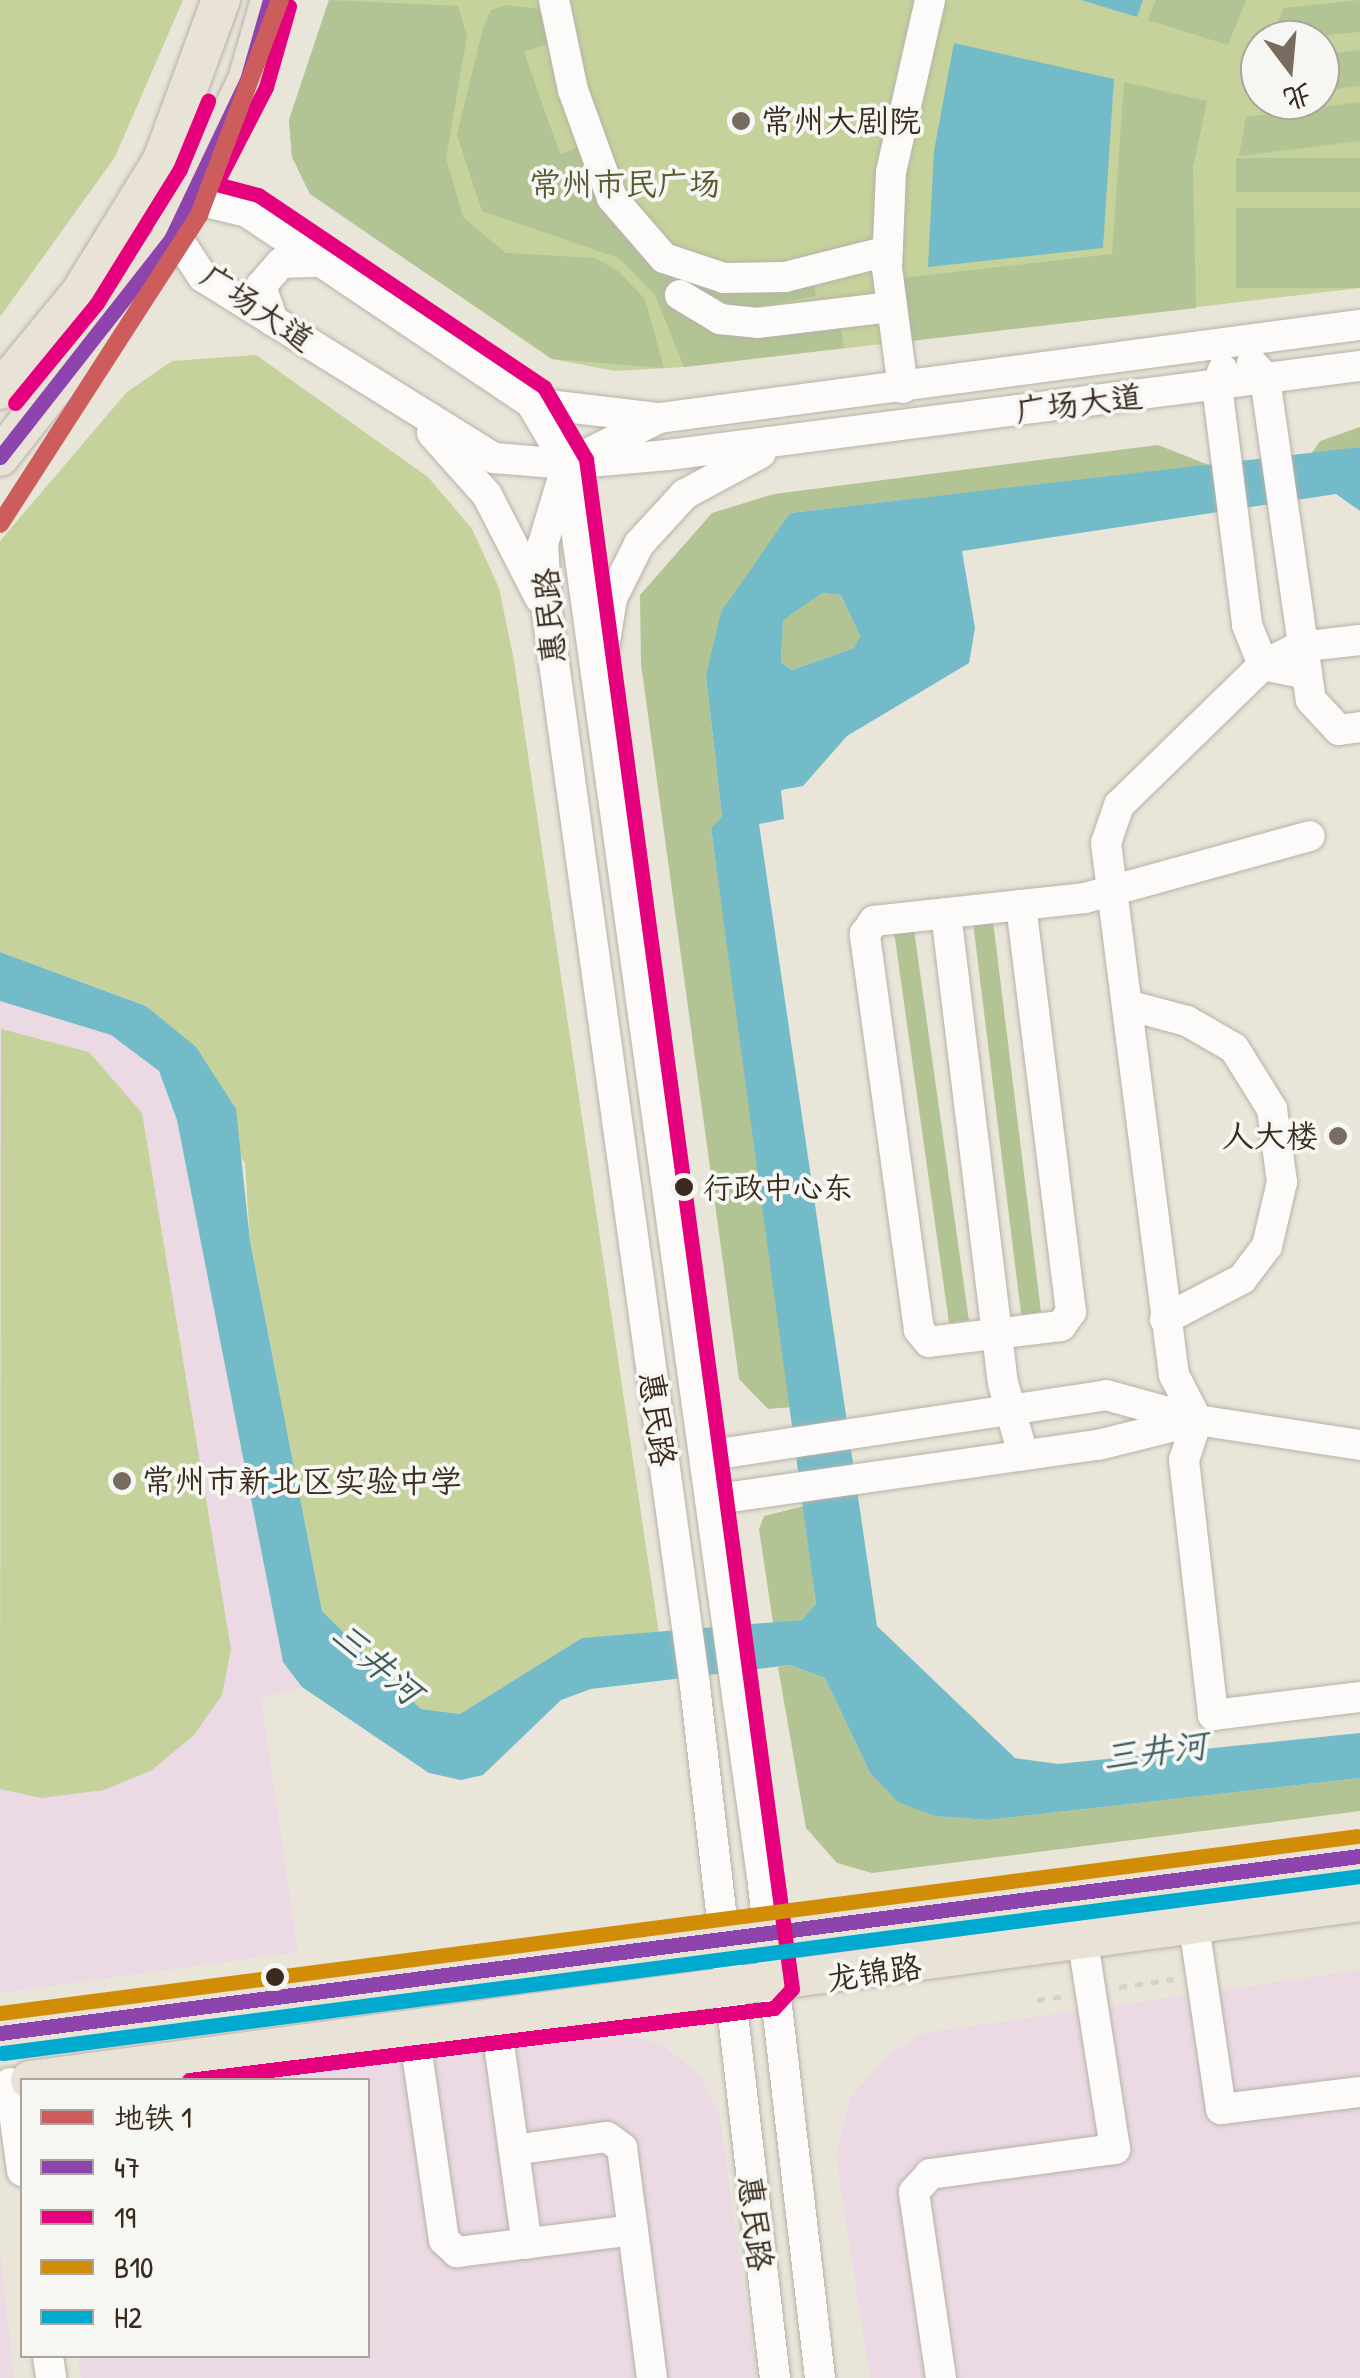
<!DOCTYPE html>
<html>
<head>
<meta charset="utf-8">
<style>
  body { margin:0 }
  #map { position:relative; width:1360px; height:2378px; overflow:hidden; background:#eae5d9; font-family:"Patrick Hand","LXGW WenKai TC",sans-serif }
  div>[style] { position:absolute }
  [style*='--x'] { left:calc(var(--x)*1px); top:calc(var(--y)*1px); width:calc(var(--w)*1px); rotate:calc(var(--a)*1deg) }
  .built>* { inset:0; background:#ebdae3 }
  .green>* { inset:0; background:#c5d29b }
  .forest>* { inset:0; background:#b2c394; transform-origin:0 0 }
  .water>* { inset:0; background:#74bbc9 }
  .path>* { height:5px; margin-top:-2.5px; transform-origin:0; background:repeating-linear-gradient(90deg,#d5d2cf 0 8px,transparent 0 16px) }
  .roads { filter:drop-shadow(0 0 2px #b6b2a9) drop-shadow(0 0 2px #b6b2a9) }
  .minor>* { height:30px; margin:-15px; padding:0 15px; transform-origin:15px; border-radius:15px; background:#fcfbf9 }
  .major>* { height:38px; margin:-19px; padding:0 19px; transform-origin:19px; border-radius:19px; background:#e9e2d6 }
  .bus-1>* { height:15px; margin:-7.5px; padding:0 7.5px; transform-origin:7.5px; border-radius:7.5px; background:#8e44ad }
  .bus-2>* { height:15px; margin:-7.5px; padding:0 7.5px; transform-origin:7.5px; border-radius:7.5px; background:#e5007d }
  .bus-3>* { height:15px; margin:-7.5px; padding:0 7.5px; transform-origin:7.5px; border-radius:7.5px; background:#d18d06 }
  .bus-4>* { height:15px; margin:-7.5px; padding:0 7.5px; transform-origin:7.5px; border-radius:7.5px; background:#00a9ce }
  .metro-1>* { height:18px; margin:-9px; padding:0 9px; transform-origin:9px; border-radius:9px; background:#cd5c5c }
  .dots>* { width:28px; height:28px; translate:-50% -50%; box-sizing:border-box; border:5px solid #f6f6f2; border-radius:50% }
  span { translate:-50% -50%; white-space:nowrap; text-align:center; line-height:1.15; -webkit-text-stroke:8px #f6f6f2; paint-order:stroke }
  .bus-label { font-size:30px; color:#3b2a1e }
  .left { translate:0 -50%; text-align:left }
  .poi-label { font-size:32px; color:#3b2a1e }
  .right { translate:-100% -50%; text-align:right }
  .park-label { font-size:32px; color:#5b5834 }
  .street-label { font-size:32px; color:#3b2a1e }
  .water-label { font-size:35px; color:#3e5d60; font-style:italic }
  .legend { position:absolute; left:20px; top:2078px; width:350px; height:280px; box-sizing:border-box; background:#f6f6f2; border:2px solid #aba49d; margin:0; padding:12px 18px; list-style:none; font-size:30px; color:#3b2a1e }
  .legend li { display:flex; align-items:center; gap:20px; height:50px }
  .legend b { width:50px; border:2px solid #aba49d }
  .north { position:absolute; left:1240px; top:20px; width:100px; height:100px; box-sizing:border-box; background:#f6f6f2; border:2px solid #aba49d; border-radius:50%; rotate:164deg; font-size:28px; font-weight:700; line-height:40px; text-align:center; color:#3b2a1e }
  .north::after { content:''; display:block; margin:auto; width:35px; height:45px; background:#786b5f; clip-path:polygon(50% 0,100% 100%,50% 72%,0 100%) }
</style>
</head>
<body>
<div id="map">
  <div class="built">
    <i style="clip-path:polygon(0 1001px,111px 1035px,159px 1071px,177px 1120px,283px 1662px,302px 1687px,261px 1699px,298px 1952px,0 1993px)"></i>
    <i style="clip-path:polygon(1360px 1970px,1360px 2378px,870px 2378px,836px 2157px,850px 2098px,888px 2055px,925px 2033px)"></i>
    <i style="clip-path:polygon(608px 2030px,662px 2044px,699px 2075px,719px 2113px,757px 2378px,81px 2378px,78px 2356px,368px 2356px,368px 2080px,224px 2080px)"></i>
    <i style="clip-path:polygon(0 2252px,14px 2378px,0 2378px)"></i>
  </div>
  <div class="green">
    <i style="clip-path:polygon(0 0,183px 0,115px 157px,0 317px)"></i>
    <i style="clip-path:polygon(evenodd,329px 0,1360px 0,1360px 288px,684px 367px,615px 371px,552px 359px,310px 194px,292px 157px,289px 120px,329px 0,1260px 40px,1320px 40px,1320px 100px,1260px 100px,1260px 40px)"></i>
    <i style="clip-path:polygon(256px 355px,428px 477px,472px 529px,499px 588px,514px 661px,659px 1634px,582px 1638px,460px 1714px,421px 1709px,322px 1611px,250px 1241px,245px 1163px,147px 1006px,0 952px,0 541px,127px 392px,172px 361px)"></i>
    <i style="clip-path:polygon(1px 1029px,89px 1052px,142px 1113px,231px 1649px,222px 1695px,194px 1735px,152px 1770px,104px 1790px,41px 1798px,0 1789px)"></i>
  </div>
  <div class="forest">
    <i style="clip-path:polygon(329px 0,458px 6px,467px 37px,446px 158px,463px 217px,506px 253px,595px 258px,618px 271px,645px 299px,664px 368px,552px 359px,310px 194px,292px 157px,289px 120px)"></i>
    <i style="clip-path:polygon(1156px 0,1246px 0,1228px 45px,1148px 20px)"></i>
    <i style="clip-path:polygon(1360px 0,1360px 32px,1269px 40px,1284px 8px)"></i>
    <i style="clip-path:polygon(506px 5px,539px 9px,549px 43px,524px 52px,560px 154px,582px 146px,654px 257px,813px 278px,816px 296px,738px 310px,684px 280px,669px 293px,690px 312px,840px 322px,844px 348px,684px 367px,655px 295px,619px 258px,482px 211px,457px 135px,483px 28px,491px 10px)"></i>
    <i style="clip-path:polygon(1360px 50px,1360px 86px,1320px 91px,1320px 55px)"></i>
    <i style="clip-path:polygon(1124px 82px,1207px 101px,1193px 168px,1196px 308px,911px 341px,903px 278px,1112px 254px)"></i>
    <i style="clip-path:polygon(1360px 102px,1360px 141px,1239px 156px,1246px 117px)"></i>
    <i style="left:1360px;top:158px;width:34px;height:124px;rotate:90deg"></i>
    <i style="left:1360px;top:208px;width:80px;height:124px;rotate:90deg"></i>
    <i style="clip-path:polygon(1360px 427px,1360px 447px,1311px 454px,1320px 441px)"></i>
    <i style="clip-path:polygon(1158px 445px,1209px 465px,790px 513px,706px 676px,722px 817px,711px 829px,793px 1407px,768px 1409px,739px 1379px,641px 664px,640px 595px,712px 513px,774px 494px)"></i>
    <i style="clip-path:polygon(822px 593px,841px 595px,860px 636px,854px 648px,792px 670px,781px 662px,783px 619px)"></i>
    <i style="left:993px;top:921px;width:394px;height:20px;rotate:83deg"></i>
    <i style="left:914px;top:930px;width:394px;height:20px;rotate:82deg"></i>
    <i style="clip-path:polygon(804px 1506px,816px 1605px,802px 1620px,773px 1623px,759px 1529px,764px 1516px)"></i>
    <i style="clip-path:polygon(790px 1665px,825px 1678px,870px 1773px,935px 1816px,988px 1820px,1360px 1778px,1360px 1811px,872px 1873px,837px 1863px,806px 1828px,778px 1667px)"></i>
  </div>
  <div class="water">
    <i style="clip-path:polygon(1081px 0,1143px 0,1137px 17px)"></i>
    <i style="clip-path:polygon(954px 43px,1114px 79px,1103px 248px,928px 267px,934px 151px)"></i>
    <i style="clip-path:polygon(evenodd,1360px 447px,1360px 511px,1336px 494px,962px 551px,975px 628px,969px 663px,847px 736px,803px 786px,781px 790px,784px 819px,759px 824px,877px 1626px,1015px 1758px,1058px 1764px,1360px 1733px,1360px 1778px,988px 1820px,935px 1816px,898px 1802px,870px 1773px,825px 1678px,790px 1665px,591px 1689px,561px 1700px,483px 1775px,461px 1780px,429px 1773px,302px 1687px,283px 1662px,177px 1120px,159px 1071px,111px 1035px,0 1001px,0 952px,146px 1006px,196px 1047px,236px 1109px,250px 1241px,322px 1611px,421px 1709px,460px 1714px,582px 1638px,802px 1620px,816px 1604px,711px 828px,722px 817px,706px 676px,721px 612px,790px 513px,1360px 447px,822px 593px,841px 595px,860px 636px,854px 648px,792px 670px,781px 662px,783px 620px,822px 593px)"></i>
  </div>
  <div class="path">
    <i style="--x:1119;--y:1987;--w:55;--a:-8.4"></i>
    <i style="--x:1037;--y:2000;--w:27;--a:-8"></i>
  </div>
  <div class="roads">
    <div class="minor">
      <i style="--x:554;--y:0;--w:92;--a:78.1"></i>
      <i style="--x:573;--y:90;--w:115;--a:70.1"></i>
      <i style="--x:612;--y:198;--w:79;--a:49.1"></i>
      <i style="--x:664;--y:258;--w:63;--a:18.4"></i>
      <i style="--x:724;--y:278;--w:61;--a:-0.9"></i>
      <i style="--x:785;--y:277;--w:106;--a:-14.2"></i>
      <i style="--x:144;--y:188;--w:107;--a:56.5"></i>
      <i style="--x:203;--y:277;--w:343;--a:31.9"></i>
      <i style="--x:494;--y:458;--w:73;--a:4.7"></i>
      <i style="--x:567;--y:464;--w:101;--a:-5.1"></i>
      <i style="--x:668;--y:455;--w:698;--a:-7.33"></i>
      <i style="--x:171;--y:194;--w:78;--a:13.3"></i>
      <i style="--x:247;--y:212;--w:342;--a:33.9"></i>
      <i style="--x:531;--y:403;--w:129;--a:6.7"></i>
      <i style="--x:659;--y:418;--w:707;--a:-7.56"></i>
      <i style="--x:680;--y:295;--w:47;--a:31"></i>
      <i style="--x:720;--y:319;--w:37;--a:6"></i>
      <i style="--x:757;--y:323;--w:136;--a:-6.8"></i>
      <i style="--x:273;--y:321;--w:37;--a:-109"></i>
      <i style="--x:261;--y:286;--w:30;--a:-49"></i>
      <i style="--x:281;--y:263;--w:35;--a:-2"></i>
      <i style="--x:1252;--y:363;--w:20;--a:49"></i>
      <i style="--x:1265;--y:378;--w:325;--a:81.9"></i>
      <i style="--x:1311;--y:700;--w:41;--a:47"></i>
      <i style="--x:1339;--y:730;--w:21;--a:-8"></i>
      <i style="--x:1223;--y:370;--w:17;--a:111"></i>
      <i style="--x:1217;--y:386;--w:241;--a:82.8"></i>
      <i style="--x:1247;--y:625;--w:43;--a:68.2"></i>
      <i style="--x:1263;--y:665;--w:45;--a:11.6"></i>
      <i style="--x:903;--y:388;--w:121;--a:-97.6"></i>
      <i style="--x:887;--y:268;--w:96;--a:-87.6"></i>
      <i style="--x:891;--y:172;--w:176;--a:-77.2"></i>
      <i style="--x:531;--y:403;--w:71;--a:59.5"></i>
      <i style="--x:567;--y:464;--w:1425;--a:82.14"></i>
      <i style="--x:762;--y:1876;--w:505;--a:83.41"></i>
      <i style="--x:659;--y:418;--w:103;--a:153.4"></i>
      <i style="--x:567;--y:464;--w:84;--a:106.7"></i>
      <i style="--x:543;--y:544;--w:68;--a:86.6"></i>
      <i style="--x:547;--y:612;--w:1084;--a:82.15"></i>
      <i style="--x:695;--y:1686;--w:697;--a:83.41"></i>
      <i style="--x:432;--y:433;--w:83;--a:48.4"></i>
      <i style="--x:487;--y:495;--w:116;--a:62.8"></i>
      <i style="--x:1360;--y:640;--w:61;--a:173.5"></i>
      <i style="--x:1299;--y:647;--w:40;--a:153.4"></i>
      <i style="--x:1263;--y:665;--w:201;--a:135.8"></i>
      <i style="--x:1119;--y:805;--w:40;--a:108.9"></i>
      <i style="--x:1106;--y:843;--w:536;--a:82.72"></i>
      <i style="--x:1174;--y:1375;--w:51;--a:62.9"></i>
      <i style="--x:1197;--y:1420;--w:165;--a:8.7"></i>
      <i style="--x:602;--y:661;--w:64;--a:-81"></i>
      <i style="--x:612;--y:598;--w:60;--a:-63.4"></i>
      <i style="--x:639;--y:544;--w:68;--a:-47.4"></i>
      <i style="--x:685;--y:494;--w:86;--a:-28.3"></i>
      <i style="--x:1021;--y:905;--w:410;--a:83"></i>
      <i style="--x:1071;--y:1312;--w:17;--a:126"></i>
      <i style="--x:1061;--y:1326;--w:133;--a:173.1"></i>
      <i style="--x:929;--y:1342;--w:16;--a:-130"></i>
      <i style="--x:919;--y:1330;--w:400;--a:-97.8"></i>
      <i style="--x:865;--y:934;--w:16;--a:-55"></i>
      <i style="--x:874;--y:921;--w:148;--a:-6.2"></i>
      <i style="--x:1021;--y:905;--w:64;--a:-6.2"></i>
      <i style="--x:1085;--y:898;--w:233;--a:-15.4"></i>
      <i style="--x:946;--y:913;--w:473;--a:83.1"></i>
      <i style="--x:1003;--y:1383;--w:75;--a:74.5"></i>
      <i style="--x:1127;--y:1005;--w:62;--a:14.9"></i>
      <i style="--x:1187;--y:1021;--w:54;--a:29.9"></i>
      <i style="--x:1234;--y:1048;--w:72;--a:58.1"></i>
      <i style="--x:1272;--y:1109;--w:74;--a:82.2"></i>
      <i style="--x:1282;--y:1182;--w:66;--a:103.2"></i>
      <i style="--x:1267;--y:1246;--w:41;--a:127.1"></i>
      <i style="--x:1242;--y:1279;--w:87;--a:152.5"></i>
      <i style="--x:1197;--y:1420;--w:42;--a:108"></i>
      <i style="--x:1184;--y:1460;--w:257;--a:83.5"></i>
      <i style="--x:1213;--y:1715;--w:148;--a:-7"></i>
      <i style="--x:705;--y:1456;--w:406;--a:-8.6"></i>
      <i style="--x:1106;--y:1395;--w:94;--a:15.4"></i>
      <i style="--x:710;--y:1500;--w:392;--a:-8.1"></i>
      <i style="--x:1098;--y:1445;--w:99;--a:-14"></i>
      <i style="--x:1194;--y:1926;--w:185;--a:81.6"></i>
      <i style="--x:1221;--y:2109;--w:140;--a:-7"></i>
      <i style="--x:496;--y:2022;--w:224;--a:82.1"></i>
      <i style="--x:414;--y:2032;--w:210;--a:81.8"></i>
      <i style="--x:444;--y:2240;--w:18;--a:43"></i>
      <i style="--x:457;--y:2252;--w:177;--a:-7.1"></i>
      <i style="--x:633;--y:2230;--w:149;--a:82.7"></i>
      <i style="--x:10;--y:2083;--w:89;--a:82.2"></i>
      <i style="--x:514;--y:2150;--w:94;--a:-8"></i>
      <i style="--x:607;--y:2137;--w:19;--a:36"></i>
      <i style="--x:622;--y:2148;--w:83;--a:82.4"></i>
      <i style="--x:48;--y:2356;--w:22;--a:82"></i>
      <i style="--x:941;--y:2378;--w:188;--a:-98.3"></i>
      <i style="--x:914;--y:2192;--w:24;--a:-48"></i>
      <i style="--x:930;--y:2174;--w:187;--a:-7.7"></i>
      <i style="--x:1115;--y:2149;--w:209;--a:-98.8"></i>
    </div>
    <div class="major">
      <i style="--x:0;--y:390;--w:126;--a:-50.5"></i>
      <i style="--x:80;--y:293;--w:156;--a:-58.3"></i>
      <i style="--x:162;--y:160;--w:171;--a:-69.8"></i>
      <i style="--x:0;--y:457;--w:277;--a:-51.9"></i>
      <i style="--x:171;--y:239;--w:176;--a:-64.5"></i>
      <i style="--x:247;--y:80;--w:83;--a:-74"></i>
      <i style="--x:0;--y:2033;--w:1371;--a:-7.42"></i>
      <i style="--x:30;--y:2080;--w:1342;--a:-7.62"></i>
    </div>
  </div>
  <div class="bus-1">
    <i style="--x:0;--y:457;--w:277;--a:-51.9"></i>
    <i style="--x:171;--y:239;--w:176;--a:-64.5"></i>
    <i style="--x:247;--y:80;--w:83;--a:-74"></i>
    <i style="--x:0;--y:2033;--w:1371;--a:-7.42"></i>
  </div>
  <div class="bus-2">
    <i style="--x:15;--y:403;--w:129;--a:-50.6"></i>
    <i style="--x:97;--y:303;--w:158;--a:-58.2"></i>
    <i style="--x:180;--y:169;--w:74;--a:-67.6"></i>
    <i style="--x:189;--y:2080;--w:589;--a:-7.02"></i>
    <i style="--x:774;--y:2008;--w:26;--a:-47"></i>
    <i style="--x:792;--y:1989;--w:1544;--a:-97.67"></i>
    <i style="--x:586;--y:459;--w:83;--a:-120.3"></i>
    <i style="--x:544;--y:387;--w:344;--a:-146.1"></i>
    <i style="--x:258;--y:195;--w:43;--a:-165.3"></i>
    <i style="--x:216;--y:184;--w:109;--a:-62.7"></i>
    <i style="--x:266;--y:87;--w:84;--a:-74.1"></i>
  </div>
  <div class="bus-3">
    <i style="--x:0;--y:2013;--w:1368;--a:-7.43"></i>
  </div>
  <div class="bus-4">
    <i style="--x:3;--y:2053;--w:1368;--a:-7.43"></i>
  </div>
  <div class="metro-1">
    <i style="--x:0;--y:524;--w:368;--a:-57.2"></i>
    <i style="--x:199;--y:215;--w:230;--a:-69.4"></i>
  </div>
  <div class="dots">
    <i style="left:741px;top:121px;background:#786b5f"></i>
    <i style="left:1338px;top:1136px;background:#786b5f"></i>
    <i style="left:684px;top:1187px;background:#3b2a1e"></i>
    <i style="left:122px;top:1481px;background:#786b5f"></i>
    <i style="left:275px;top:1977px;background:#3b2a1e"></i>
  </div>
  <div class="bus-label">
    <span class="left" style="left:703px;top:1187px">行政中心东</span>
  </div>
  <div class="poi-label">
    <span class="left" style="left:761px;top:121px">常州大剧院</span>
    <span class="right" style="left:1318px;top:1136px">人大楼</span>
    <span class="left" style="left:142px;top:1481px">常州市新北区实验中学</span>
  </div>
  <div class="park-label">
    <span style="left:625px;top:184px">常州市民广场</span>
  </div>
  <div class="street-label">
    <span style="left:257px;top:308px;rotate:34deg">广场大道</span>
    <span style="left:1079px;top:404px;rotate:-7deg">广场大道</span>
    <span style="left:550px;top:616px;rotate:-95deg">惠民路</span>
    <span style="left:657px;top:1419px;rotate:82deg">惠民路</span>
    <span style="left:874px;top:1973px;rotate:-8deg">龙锦路</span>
    <span style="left:755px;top:2223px;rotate:83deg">惠民路</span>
  </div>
  <div class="water-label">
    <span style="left:377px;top:1663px;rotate:41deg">三井河</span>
    <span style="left:1155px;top:1751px;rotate:-7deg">三井河</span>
  </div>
  <ul class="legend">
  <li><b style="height:12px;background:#cd5c5c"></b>地铁 1</li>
  <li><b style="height:12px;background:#8e44ad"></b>47</li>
  <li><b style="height:12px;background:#e5007d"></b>19</li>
  <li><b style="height:12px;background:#d18d06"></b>B10</li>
  <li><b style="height:12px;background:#00a9ce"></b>H2</li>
  </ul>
  <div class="north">北</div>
</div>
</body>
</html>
